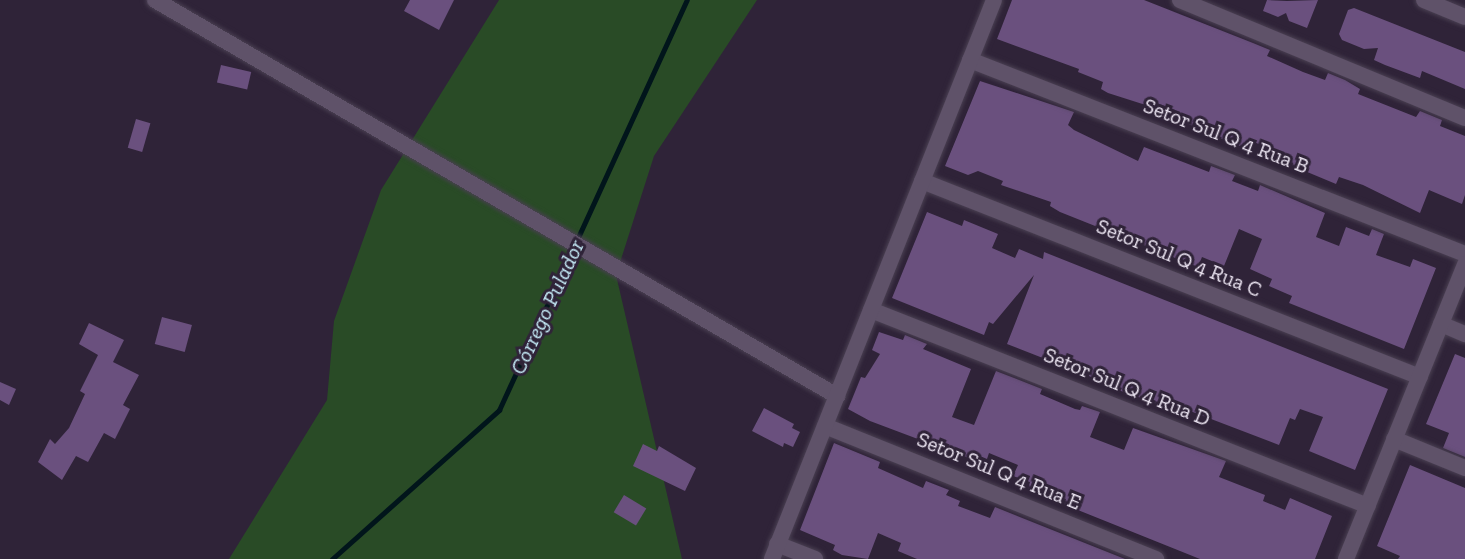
<!DOCTYPE html>
<html>
<head>
<meta charset="utf-8">
<style>
  body { margin:0 }
  #map { position:relative; width:1465px; height:559px; overflow:hidden; background:#2f2338; font-family:"Zilla Slab",serif }
  div>[style] { position:absolute }
  [style*='--x'] { left:calc(var(--x)*1px); top:calc(var(--y)*1px); width:calc(var(--w)*1px); rotate:calc(var(--a)*1deg) }
  .green>* { inset:0; background:#294b26 }
  .stream>* { height:5px; margin:-2.5px; padding:0 2.5px; transform-origin:2.5px; border-radius:2.5px; background:#01151b }
  .building>* { inset:0; background:#6a507e; transform-origin:0 0 }
  .roads { filter:drop-shadow(0 0 2px #4a4052) drop-shadow(0 0 2px #4a4052) }
  .minor>* { height:16px; margin:-8px; padding:0 8px; transform-origin:8px; border-radius:8px; background:#5f5269 }
  span { translate:-50% -50%; white-space:nowrap; text-align:center; line-height:1.15; -webkit-text-stroke:6px #2f2338; paint-order:stroke }
  .street-label { font-size:21px; color:#ece5f2 }
  .water-label { font-size:22px; color:#c5ebf7; font-style:italic }
</style>
</head>
<body>
<div id="map">
  <div class="green">
    <i style="clip-path:polygon(499px 0,757px 0,654px 156px,616px 275px,682px 559px,229px 559px,327px 400px,334px 321px,381px 190px)"></i>
  </div>
  <div class="stream">
    <i style="--x:332;--y:559;--w:224;--a:-41.7"></i>
    <i style="--x:499;--y:410;--w:451;--a:-65.4"></i>
  </div>
  <div class="building">
    <i style="clip-path:polygon(410px 0,454px 0,439px 30px,404px 11px)"></i>
    <i style="clip-path:polygon(1012px 0,1144px 0,1253px 43px,1270px 50px,1267px 56px,1303px 72px,1325px 80px,1328px 73px,1345px 80px,1360px 89px,1358px 94px,1416px 117px,1420px 111px,1442px 120px,1440px 126px,1465px 136px,1465px 195px,1462px 204px,1429px 190px,1420px 213px,1363px 185px,1339px 177px,1336px 184px,1269px 156px,1271px 149px,1249px 140px,1245px 148px,1222px 139px,1177px 119px,1180px 112px,1157px 103px,1155px 108px,1108px 93px,1101px 89px,1103px 82px,1078px 72px,1079px 69px,997px 39px)"></i>
    <i style="clip-path:polygon(1267px 0,1287px 1px,1318px 0,1307px 28px,1289px 21px,1286px 13px,1278px 17px,1263px 11px)"></i>
    <i style="clip-path:polygon(1354px 8px,1465px 52px,1465px 89px,1422px 71px,1420px 78px,1385px 65px,1374px 60px,1378px 48px,1364px 49px,1342px 40px,1339px 34px,1348px 10px)"></i>
    <i style="left:221px;top:65px;width:31px;height:18px;rotate:13deg"></i>
    <i style="clip-path:polygon(980px 81px,1074px 112px,1068px 125px,1074px 130px,1138px 161px,1144px 147px,1209px 172px,1211px 166px,1235px 175px,1232px 181px,1258px 191px,1260px 185px,1325px 213px,1316px 237px,1339px 246px,1346px 227px,1369px 236px,1372px 229px,1384px 234px,1376px 255px,1410px 267px,1413px 259px,1436px 268px,1404px 349px,1289px 303px,1292px 296px,1269px 286px,1272px 279px,1250px 269px,1262px 239px,1239px 229px,1224px 266px,1202px 257px,1198px 267px,1060px 212px,1050px 206px,1051px 202px,1001px 185px,1003px 181px,978px 171px,968px 175px,945px 166px)"></i>
    <i style="left:136px;top:119px;width:15px;height:30px;rotate:16deg"></i>
    <i style="clip-path:polygon(927px 212px,962px 226px,964px 220px,998px 234px,992px 248px,1015px 258px,1019px 249px,1043px 259px,1044px 252px,1388px 389px,1355px 470px,1309px 451px,1323px 417px,1300px 409px,1295px 420px,1290px 418px,1279px 445px,1177px 406px,1176px 411px,1121px 391px,1089px 376px,1090px 372px,1078px 366px,1079px 363px,1056px 353px,1053px 362px,1007px 344px,1034px 275px,993px 324px,989px 322px,984px 335px,892px 298px)"></i>
    <i style="left:162px;top:317px;width:31px;height:28px;rotate:15deg"></i>
    <i style="clip-path:polygon(89px 323px,124px 340px,113px 362px,139px 375px,123px 405px,130px 409px,115px 439px,104px 433px,88px 462px,76px 456px,62px 480px,38px 462px,50px 439px,55px 444px,69px 428px,85px 394px,80px 391px,98px 355px,79px 344px)"></i>
    <i style="clip-path:polygon(879px 332px,903px 340px,905px 335px,927px 344px,923px 349px,971px 369px,952px 417px,974px 425px,996px 371px,1042px 389px,1040px 394px,1075px 409px,1080px 410px,1082px 406px,1100px 412px,1090px 437px,1124px 450px,1133px 428px,1226px 461px,1219px 477px,1265px 495px,1263px 501px,1285px 510px,1290px 498px,1332px 516px,1315px 559px,1200px 559px,1028px 490px,1030px 482px,1013px 476px,1018px 465px,989px 453px,987px 459px,973px 453px,971px 459px,870px 421px,848px 409px,861px 377px,865px 378px,880px 354px,872px 350px)"></i>
    <i style="clip-path:polygon(1455px 354px,1465px 358px,1465px 457px,1443px 448px,1449px 433px,1426px 424px)"></i>
    <i style="clip-path:polygon(0 382px,16px 389px,9px 405px,0 400px)"></i>
    <i style="clip-path:polygon(764px 408px,794px 424px,792px 428px,800px 432px,793px 447px,784px 443px,783px 447px,752px 431px)"></i>
    <i style="clip-path:polygon(834px 443px,880px 462px,878px 468px,923px 488px,926px 481px,949px 490px,946px 495px,960px 501px,958px 506px,990px 518px,995px 507px,1125px 559px,917px 559px,898px 551px,901px 543px,878px 533px,868px 559px,842px 555px,833px 550px,835px 545px,800px 530px)"></i>
    <i style="clip-path:polygon(643px 444px,657px 451px,659px 446px,696px 468px,685px 491px,633px 466px)"></i>
    <i style="clip-path:polygon(1410px 465px,1465px 488px,1465px 559px,1398px 559px,1400px 556px,1377px 546px)"></i>
    <i style="left:624px;top:495px;width:26px;height:20px;rotate:31deg"></i>
  </div>
  <div class="roads">
    <div class="minor">
      <i style="--x:155;--y:0;--w:789;--a:30.14"></i>
      <i style="--x:1180;--y:0;--w:308;--a:22.5"></i>
      <i style="--x:1424;--y:0;--w:44;--a:22.5"></i>
      <i style="--x:970;--y:60;--w:532;--a:21.4"></i>
      <i style="--x:922;--y:181;--w:535;--a:21.48"></i>
      <i style="--x:871;--y:310;--w:534;--a:21.52"></i>
      <i style="--x:1441;--y:324;--w:26;--a:23"></i>
      <i style="--x:825;--y:426;--w:357;--a:21.9"></i>
      <i style="--x:1394;--y:439;--w:77;--a:22.2"></i>
      <i style="--x:777;--y:544;--w:41;--a:21.5"></i>
      <i style="--x:772;--y:559;--w:601;--a:-68.34"></i>
      <i style="--x:1346;--y:559;--w:318;--a:-68"></i>
    </div>
  </div>
  <div class="street-label">
    <span style="left:1226px;top:136px;rotate:21deg">Setor Sul Q 4 Rua B</span>
    <span style="left:1179px;top:258px;rotate:22deg">Setor Sul Q 4 Rua C</span>
    <span style="left:1127px;top:387px;rotate:22deg">Setor Sul Q 4 Rua D</span>
    <span style="left:999px;top:471px;rotate:22deg">Setor Sul Q 4 Rua E</span>
  </div>
  <div class="water-label">
    <span style="left:547px;top:307px;rotate:-65deg">Córrego Pulador</span>
  </div>
</div>
</body>
</html>
